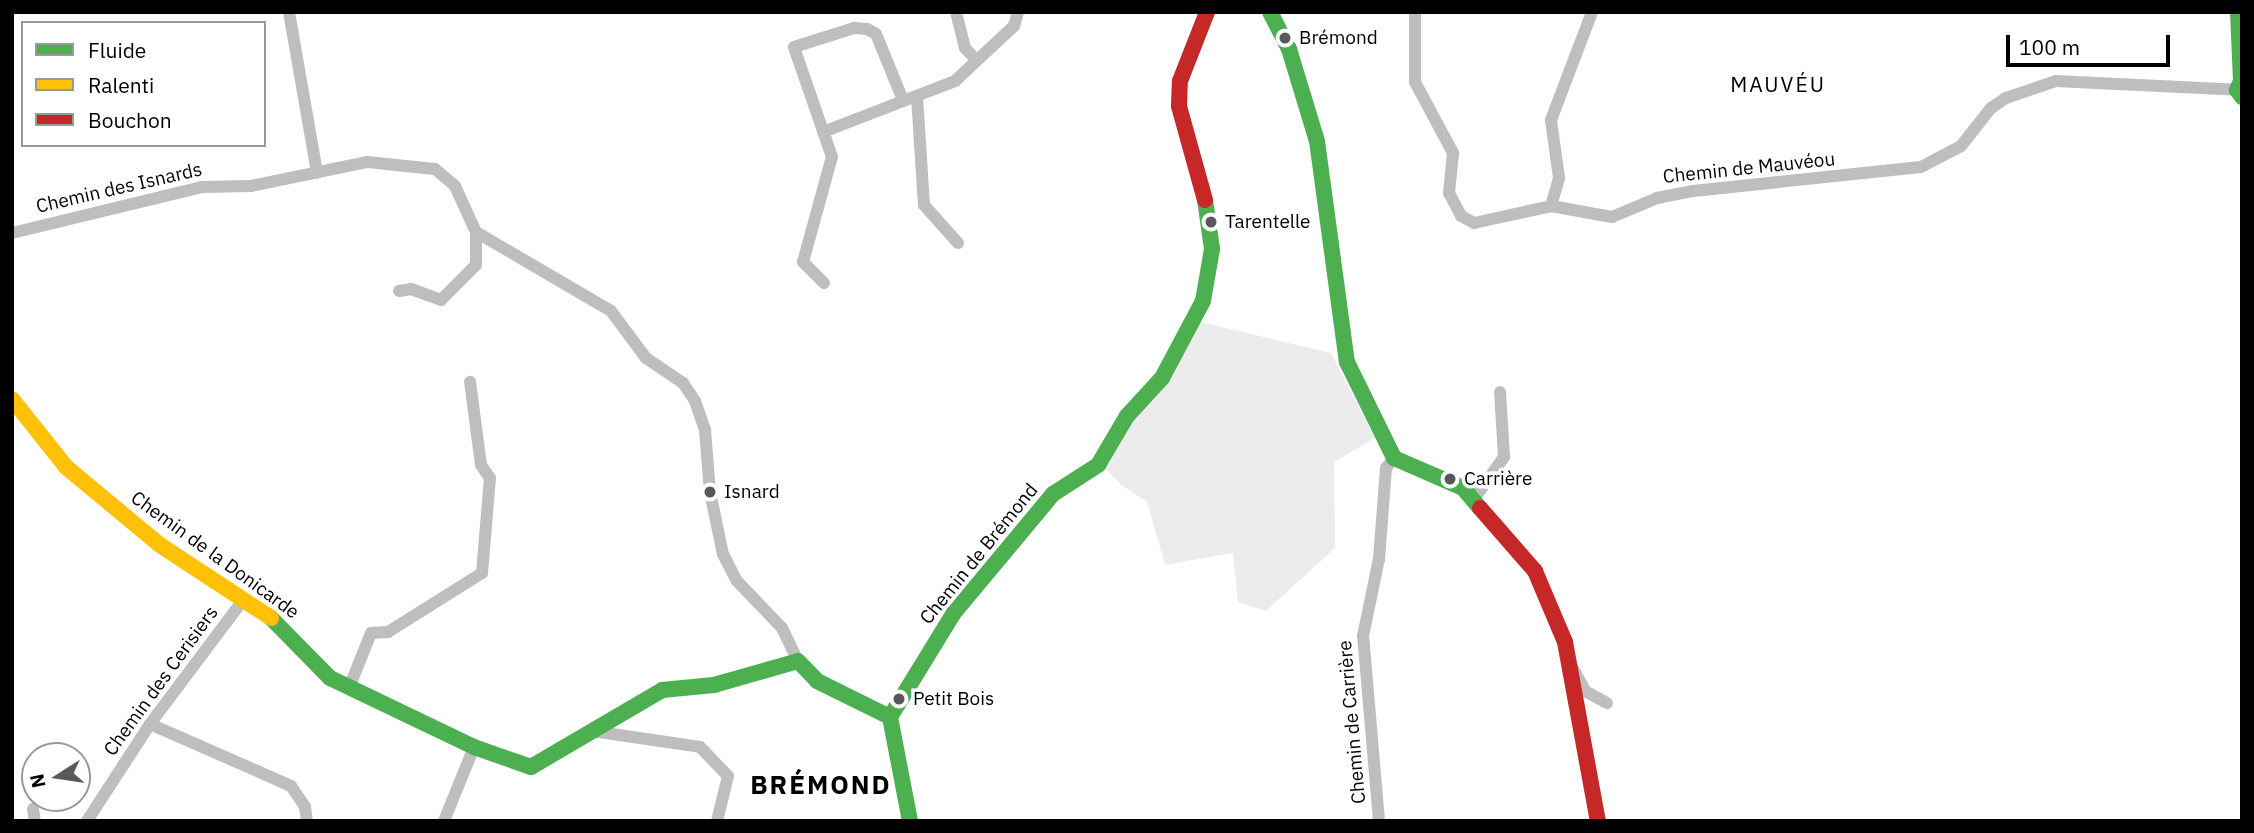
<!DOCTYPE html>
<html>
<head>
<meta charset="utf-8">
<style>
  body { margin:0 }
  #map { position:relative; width:2254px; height:833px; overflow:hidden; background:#fff; font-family:"IBM Plex Sans",sans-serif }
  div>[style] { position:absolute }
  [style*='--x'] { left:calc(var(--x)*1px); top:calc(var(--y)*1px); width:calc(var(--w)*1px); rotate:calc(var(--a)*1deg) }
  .green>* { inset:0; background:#ececec }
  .street>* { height:12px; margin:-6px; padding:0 6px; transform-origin:6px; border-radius:6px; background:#bebebe }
  .fast>* { height:16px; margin:-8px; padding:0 8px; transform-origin:8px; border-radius:8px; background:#4caf50 }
  .slow>* { height:16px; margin:-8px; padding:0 8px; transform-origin:8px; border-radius:8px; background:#ffc107 }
  .jam>* { height:16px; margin:-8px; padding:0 8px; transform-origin:8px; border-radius:8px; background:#c62828 }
  .dots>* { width:19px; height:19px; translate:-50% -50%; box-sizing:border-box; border:4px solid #fff; border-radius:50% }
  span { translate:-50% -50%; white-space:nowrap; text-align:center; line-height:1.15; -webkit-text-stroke:7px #fff; paint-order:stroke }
  .poi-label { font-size:19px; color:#000 }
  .left { translate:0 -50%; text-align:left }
  .street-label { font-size:19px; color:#000 }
  .neighbourhood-label { font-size:21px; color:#000; letter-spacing:2px }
  .district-label { font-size:26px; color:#000; font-weight:700; letter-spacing:2px }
  .frame { position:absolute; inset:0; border:14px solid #000; pointer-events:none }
  .legend { position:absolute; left:21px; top:21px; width:245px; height:126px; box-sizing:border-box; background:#fff; border:2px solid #999; margin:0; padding:9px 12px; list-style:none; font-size:21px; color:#000 }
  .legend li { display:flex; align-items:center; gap:14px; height:35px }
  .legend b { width:35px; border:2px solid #999 }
  .north { position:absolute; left:21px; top:742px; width:70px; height:70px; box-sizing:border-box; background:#fff; border:2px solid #999; border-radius:50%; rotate:258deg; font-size:19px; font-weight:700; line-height:28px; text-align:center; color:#000 }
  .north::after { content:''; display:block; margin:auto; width:24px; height:32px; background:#595959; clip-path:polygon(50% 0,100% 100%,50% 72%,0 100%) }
  .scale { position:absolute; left:2006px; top:35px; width:164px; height:32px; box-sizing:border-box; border:4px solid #000; border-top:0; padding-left:9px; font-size:21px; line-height:24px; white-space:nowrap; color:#000; -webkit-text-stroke:5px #fff; paint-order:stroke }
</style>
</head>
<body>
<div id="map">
  <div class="green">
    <i style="clip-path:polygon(1197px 321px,1331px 353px,1375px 438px,1334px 462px,1335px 548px,1266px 611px,1238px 602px,1233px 553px,1165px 565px,1147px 502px,1120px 484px,1101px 464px)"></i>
  </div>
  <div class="street">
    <i style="--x:289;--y:12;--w:163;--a:80.1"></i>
    <i style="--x:956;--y:12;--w:37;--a:76"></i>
    <i style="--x:965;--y:48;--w:16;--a:47"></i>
    <i style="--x:1415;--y:12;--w:70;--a:90"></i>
    <i style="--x:1415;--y:82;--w:81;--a:61.8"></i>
    <i style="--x:1453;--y:153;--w:40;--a:95.7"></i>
    <i style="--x:1449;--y:193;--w:26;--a:62"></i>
    <i style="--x:1461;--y:216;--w:15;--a:28"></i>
    <i style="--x:1474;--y:223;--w:79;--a:-12.4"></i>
    <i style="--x:1551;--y:206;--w:62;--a:10.2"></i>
    <i style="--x:1612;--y:217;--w:49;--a:-22.9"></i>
    <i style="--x:1657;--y:198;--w:37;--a:-11"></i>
    <i style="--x:1693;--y:191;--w:229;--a:-6"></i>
    <i style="--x:1921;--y:167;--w:45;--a:-27.7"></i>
    <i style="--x:1961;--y:146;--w:48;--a:-51.7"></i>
    <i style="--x:1991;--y:108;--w:18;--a:-34"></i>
    <i style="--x:2006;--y:98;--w:53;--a:-18.8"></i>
    <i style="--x:2056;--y:81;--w:181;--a:2.8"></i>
    <i style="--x:917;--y:97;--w:108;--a:86.3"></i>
    <i style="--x:924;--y:205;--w:51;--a:48.2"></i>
    <i style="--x:823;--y:132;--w:142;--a:-21.1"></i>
    <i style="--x:955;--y:81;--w:81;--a:-43"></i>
    <i style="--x:1014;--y:26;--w:15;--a:-74"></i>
    <i style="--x:1551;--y:206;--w:29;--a:-74"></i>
    <i style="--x:1559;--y:178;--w:59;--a:-97.9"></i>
    <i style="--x:1551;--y:120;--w:116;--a:-69.2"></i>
    <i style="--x:12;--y:233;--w:195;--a:-13.6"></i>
    <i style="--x:202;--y:187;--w:49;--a:-1.2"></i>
    <i style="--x:251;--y:186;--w:118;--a:-11.7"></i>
    <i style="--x:367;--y:162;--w:68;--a:5.9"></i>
    <i style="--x:435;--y:169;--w:26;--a:40"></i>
    <i style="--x:455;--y:186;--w:51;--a:65.5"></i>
    <i style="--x:476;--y:232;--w:156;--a:30.3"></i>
    <i style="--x:611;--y:311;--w:59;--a:53.3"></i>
    <i style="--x:646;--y:358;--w:45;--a:34"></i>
    <i style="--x:683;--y:383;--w:22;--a:56"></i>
    <i style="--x:695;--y:401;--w:31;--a:71"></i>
    <i style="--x:705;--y:430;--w:62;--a:85.4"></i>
    <i style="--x:710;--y:492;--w:63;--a:78.2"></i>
    <i style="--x:723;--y:554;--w:30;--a:63"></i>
    <i style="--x:737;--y:581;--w:65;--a:46.2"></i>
    <i style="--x:782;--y:628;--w:37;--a:64"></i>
    <i style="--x:824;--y:283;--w:30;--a:-135"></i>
    <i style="--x:803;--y:262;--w:109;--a:-74.6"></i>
    <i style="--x:832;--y:157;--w:116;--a:-109.1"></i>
    <i style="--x:794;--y:47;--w:63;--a:-17.6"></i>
    <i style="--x:854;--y:28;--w:13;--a:4"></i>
    <i style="--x:867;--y:29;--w:10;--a:29"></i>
    <i style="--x:876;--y:34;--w:71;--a:67.8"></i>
    <i style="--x:399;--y:291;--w:12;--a:-9"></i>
    <i style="--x:411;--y:289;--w:32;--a:20"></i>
    <i style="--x:441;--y:300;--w:49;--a:-45"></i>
    <i style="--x:476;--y:265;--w:33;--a:-90"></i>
    <i style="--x:1474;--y:499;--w:52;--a:-54.5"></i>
    <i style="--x:1504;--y:457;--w:65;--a:-93.5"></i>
    <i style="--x:1574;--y:670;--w:24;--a:62"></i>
    <i style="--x:1585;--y:691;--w:25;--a:29"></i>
    <i style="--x:349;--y:688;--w:59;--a:-68.2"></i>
    <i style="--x:371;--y:633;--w:17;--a:-3"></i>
    <i style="--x:388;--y:632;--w:111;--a:-32.1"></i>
    <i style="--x:482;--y:573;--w:95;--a:-85.2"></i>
    <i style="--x:490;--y:478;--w:16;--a:-125"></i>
    <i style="--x:481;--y:465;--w:84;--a:-97.5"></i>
    <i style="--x:150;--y:724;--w:154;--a:23.7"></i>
    <i style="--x:291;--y:786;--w:25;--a:56"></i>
    <i style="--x:305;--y:807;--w:14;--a:82"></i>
    <i style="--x:592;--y:731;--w:109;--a:8.4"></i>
    <i style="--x:700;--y:747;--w:40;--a:46"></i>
    <i style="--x:728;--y:776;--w:46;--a:103.7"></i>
    <i style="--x:33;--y:809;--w:12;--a:81"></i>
    <i style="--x:87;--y:821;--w:116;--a:-57"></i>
    <i style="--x:150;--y:724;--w:156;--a:-53.1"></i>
    <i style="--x:444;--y:821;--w:80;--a:-67.9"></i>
    <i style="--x:1379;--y:821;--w:186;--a:-94.9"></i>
    <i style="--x:1363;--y:636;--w:79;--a:-78.3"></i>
    <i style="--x:1379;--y:559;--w:91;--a:-85.6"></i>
    <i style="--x:1386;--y:468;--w:13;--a:-51"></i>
  </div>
  <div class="fast">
    <i style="--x:1270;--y:12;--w:42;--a:62.8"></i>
    <i style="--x:1289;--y:49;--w:96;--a:73.1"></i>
    <i style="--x:1317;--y:141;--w:223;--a:82.3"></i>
    <i style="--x:1347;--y:362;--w:107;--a:63.9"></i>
    <i style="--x:1394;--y:458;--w:75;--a:23.5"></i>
    <i style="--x:1463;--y:488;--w:26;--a:50"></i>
    <i style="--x:2238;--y:12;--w:69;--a:87.5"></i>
    <i style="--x:2241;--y:81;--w:10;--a:114"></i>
    <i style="--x:2237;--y:90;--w:9;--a:54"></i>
    <i style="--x:271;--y:618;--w:84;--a:45.5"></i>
    <i style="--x:330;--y:678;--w:160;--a:25.6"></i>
    <i style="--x:474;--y:747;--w:60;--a:19.3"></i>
    <i style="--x:531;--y:767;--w:152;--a:-30.4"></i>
    <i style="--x:662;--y:690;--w:52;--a:-5.5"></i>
    <i style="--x:714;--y:685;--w:87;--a:-15.9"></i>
    <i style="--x:798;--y:661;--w:28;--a:46"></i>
    <i style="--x:817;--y:681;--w:81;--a:26.3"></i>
    <i style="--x:910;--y:821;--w:106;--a:-100.9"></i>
    <i style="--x:890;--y:717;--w:121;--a:-58.5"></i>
    <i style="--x:953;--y:614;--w:156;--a:-50.2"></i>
    <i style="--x:1053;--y:494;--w:54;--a:-32.8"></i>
    <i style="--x:1098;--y:465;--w:57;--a:-59.4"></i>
    <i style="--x:1127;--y:416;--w:52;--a:-47.4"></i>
    <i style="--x:1162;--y:378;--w:87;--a:-62"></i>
    <i style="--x:1203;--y:301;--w:53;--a:-80.2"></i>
    <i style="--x:1212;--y:249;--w:49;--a:-98.1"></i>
  </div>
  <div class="slow">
    <i style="--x:12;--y:399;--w:87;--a:51.5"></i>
    <i style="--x:66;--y:467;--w:122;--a:39.7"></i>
    <i style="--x:160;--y:545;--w:133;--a:33.3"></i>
  </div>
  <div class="jam">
    <i style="--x:1205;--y:200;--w:98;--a:-105.5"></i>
    <i style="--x:1179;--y:106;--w:25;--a:-88"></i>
    <i style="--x:1180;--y:81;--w:74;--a:-68.6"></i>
    <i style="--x:1480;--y:508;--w:84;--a:48.9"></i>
    <i style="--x:1535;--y:571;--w:77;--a:67.1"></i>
    <i style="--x:1565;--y:642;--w:182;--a:79.6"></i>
  </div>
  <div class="dots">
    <i style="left:1285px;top:38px;background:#595959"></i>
    <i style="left:1211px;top:222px;background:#595959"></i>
    <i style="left:1450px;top:479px;background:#595959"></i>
    <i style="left:710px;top:492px;background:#595959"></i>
    <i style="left:899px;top:699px;background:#595959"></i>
  </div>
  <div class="poi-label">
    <span class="left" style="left:1299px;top:38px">Brémond</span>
    <span class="left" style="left:1225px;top:222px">Tarentelle</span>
    <span class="left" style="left:1464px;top:479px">Carrière</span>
    <span class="left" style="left:724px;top:492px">Isnard</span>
    <span class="left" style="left:913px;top:699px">Petit Bois</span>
  </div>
  <div class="street-label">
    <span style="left:1749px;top:168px;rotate:-6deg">Chemin de Mauvéou</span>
    <span style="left:119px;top:188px;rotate:-13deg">Chemin des Isnards</span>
    <span style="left:979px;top:554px;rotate:-51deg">Chemin de Brémond</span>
    <span style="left:215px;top:555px;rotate:36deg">Chemin de la Donicarde</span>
    <span style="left:161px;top:681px;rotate:-54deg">Chemin des Cerisiers</span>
    <span style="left:1352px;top:722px;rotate:-95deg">Chemin de Carrière</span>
  </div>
  <div class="neighbourhood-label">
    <span style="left:1778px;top:84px">MAUVÉU</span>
  </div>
  <div class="district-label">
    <span style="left:821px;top:785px">BRÉMOND</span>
  </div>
  <div class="frame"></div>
  <ul class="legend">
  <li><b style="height:9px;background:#4caf50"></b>Fluide</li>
  <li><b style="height:9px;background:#ffc107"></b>Ralenti</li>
  <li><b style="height:9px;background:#c62828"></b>Bouchon</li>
  </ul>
  <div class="north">N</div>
  <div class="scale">100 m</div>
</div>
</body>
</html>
